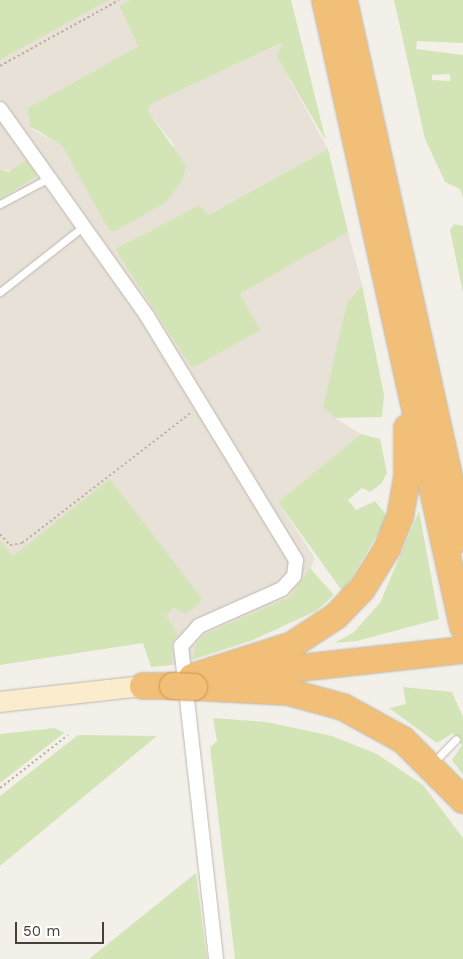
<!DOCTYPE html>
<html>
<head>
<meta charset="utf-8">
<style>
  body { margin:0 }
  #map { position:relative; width:463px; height:959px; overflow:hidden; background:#f3f0ea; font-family:"Work Sans",sans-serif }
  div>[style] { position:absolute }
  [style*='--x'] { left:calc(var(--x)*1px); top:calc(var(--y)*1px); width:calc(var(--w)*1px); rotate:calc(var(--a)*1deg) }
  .residential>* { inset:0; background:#e7e1d8 }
  .green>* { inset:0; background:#d3e4b7 }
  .path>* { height:2px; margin-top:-1px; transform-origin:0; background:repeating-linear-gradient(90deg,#bfb1a0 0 2.5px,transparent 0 5px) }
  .roads { filter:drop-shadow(0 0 1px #beb7ad) drop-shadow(0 0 1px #beb7ad) }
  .lane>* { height:7px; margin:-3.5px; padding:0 3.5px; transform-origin:3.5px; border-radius:3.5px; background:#fff }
  .street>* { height:14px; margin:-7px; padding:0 7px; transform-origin:7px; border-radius:7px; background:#fff }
  .secondary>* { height:20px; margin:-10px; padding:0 10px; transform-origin:10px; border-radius:10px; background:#faeccd }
  .highway>* { height:26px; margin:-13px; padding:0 13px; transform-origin:13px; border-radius:13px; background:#f1bf77 }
  .bridges { filter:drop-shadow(0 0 1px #d09348) drop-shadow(0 0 1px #d09348) }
  .highway-bridge>* { height:26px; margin:-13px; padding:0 13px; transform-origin:13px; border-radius:13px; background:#f1bf77 }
  span { translate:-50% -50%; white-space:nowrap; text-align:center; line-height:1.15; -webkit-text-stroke:5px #fff; paint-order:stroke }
  .scale { position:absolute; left:15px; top:922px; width:89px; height:22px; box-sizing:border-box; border:2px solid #474039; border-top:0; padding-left:6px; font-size:15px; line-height:18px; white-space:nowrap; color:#474039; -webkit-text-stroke:4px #fff; paint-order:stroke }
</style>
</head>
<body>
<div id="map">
  <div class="residential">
    <i style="clip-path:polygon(109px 0,130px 0,119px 7px,138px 46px,28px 108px,33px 130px,62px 146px,71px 163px,175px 146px,148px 111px,149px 104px,283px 43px,277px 57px,328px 149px,207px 215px,200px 205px,115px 249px,148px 294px,240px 294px,348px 232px,362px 285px,347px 303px,335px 418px,361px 434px,278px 502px,315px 558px,306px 579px,290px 597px,205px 634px,192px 660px,172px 665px,172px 645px,178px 634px,166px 616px,174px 608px,186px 613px,203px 600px,161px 548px,12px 557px,0 540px,0 199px,37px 175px,0 169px,0 60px)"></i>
  </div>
  <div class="green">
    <i style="clip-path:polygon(0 0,109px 0,0 60px)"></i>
    <i style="clip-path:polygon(130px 0,291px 0,326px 141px,277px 57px,282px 43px,150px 104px,148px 111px,186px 166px,183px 179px,166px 202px,113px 232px,109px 230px,62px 146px,30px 126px,28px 108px,138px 46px,119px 6px)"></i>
    <i style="clip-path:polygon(evenodd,394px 0,463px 0,463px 43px,417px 41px,416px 49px,463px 55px,463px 198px,460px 189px,445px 182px,425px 139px,394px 0,450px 74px,450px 81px,432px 80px,432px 75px,450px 74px)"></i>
    <i style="clip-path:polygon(328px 149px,348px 232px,240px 294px,260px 330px,192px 368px,115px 249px,200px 205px,208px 215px)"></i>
    <i style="clip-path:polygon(26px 160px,37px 176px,0 199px,0 169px,9px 172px)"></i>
    <i style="clip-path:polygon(454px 224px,463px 226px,463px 293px,450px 230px)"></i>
    <i style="clip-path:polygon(362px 285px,384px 395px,382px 417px,335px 418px,323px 407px,347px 303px)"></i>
    <i style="clip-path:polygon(361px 434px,380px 439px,387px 473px,381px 484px,370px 492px,362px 488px,348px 500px,356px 510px,375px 501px,388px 517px,343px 592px,278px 502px)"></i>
    <i style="clip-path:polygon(110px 479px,203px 600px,186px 614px,174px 608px,166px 616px,178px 634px,172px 645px,172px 665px,151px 667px,143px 643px,0 665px,0 540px,13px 556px)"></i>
    <i style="clip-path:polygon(419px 511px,439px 619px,357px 641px,334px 643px,353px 633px,380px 603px)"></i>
    <i style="clip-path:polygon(310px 568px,334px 595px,316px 611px,253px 640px,192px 660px,196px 644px,205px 634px,290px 597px)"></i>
    <i style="clip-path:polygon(403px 687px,452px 692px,463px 717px,463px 775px,452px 760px,462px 745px,453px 733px,437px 743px,389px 708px,406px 704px)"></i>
    <i style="clip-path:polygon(213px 718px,266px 722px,332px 736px,377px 754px,423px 785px,463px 838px,463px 959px,235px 959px,210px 747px,217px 741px)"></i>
    <i style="clip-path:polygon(55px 728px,64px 733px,0 783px,0 734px)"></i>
    <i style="clip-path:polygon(78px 735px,157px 736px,0 866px,0 796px)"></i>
    <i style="clip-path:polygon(196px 873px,207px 959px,89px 959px)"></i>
  </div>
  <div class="path">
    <i style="--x:0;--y:66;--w:136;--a:-29"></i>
    <i style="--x:0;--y:534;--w:15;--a:48"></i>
    <i style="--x:10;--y:545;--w:12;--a:-9"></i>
    <i style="--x:22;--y:543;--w:215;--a:-37.6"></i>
    <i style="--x:0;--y:788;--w:86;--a:-37.9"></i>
  </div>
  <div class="roads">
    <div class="lane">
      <i style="--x:0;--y:204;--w:55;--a:-28"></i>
      <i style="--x:0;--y:292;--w:107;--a:-38.2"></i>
      <i style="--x:433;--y:763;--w:33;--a:-46"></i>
    </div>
    <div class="street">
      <i style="--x:0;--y:109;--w:254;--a:54.6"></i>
      <i style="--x:147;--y:316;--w:286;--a:58.6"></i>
      <i style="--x:296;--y:560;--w:16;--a:97"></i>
      <i style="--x:294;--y:576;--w:18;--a:133"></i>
      <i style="--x:282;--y:589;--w:91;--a:156"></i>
      <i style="--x:199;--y:626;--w:27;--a:132"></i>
      <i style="--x:181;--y:646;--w:315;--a:83.6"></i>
    </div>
    <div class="secondary">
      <i style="--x:0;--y:702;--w:144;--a:-6.4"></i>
    </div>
    <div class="highway">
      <i style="--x:325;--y:0;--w:642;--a:77.59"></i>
      <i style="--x:344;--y:0;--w:552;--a:77.55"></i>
      <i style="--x:245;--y:674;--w:219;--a:-6.3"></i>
      <i style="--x:192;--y:677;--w:105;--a:-17.7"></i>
      <i style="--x:292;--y:645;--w:53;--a:-33.4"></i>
      <i style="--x:336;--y:616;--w:37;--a:-46"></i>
      <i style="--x:362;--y:589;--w:47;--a:-58"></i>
      <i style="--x:387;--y:549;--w:35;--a:-68"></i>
      <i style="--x:400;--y:517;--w:39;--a:-80"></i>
      <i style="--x:407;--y:479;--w:51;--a:-90"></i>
      <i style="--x:143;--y:686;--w:30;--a:0"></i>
      <i style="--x:194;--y:687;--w:94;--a:3"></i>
      <i style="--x:288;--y:692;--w:57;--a:15.3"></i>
      <i style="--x:343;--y:707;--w:68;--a:28.8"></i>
      <i style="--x:403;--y:740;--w:85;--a:45"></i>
    </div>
  </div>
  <div class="bridges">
    <div class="highway-bridge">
      <i style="--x:173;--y:686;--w:21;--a:3"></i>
    </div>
  </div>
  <div class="scale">50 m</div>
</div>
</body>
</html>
